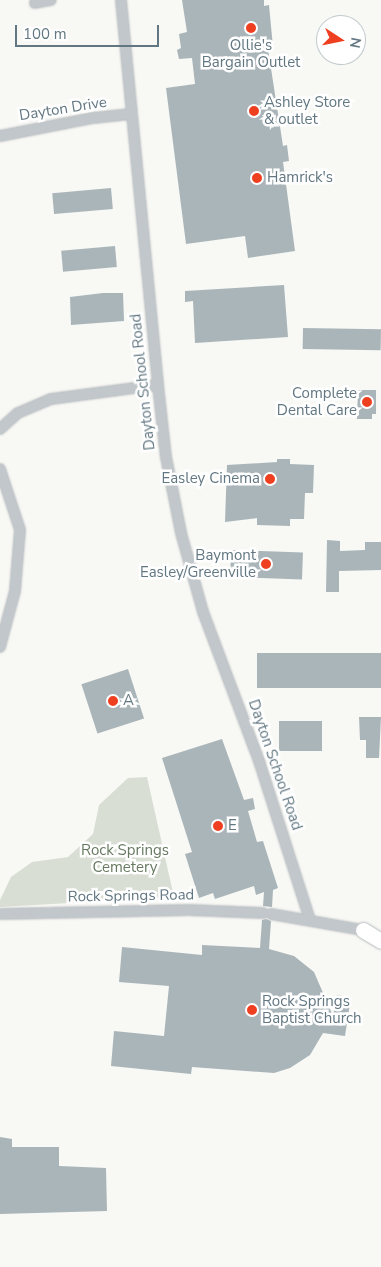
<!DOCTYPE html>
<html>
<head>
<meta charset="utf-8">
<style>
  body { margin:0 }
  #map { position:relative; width:381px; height:1267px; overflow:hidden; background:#f8f8f5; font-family:"Nunito Sans",sans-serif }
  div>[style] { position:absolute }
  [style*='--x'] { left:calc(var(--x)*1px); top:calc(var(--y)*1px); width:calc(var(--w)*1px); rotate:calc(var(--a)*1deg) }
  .green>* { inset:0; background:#d9ded4 }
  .building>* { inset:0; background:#aab5b9; transform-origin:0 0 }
  .roads { filter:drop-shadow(0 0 1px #b6bbbe) drop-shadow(0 0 1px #b6bbbe) }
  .minor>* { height:10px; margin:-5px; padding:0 5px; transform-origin:5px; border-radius:5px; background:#c1c7ca }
  .highway>* { height:15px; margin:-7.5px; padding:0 7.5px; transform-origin:7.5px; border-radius:7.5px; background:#fff }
  .dots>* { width:14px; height:14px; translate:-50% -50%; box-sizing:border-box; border:2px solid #fff; border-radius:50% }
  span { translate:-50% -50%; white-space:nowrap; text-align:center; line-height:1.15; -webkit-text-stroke:5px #fff; paint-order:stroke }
  .poi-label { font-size:15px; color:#627782 }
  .left { translate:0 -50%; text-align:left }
  .right { translate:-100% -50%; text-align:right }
  .street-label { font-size:15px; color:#627782 }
  .park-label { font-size:15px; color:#677a61 }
  .north { position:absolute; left:316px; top:15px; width:50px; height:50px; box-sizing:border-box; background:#fff; border:1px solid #c0c9cd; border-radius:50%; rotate:101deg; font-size:14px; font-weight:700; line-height:20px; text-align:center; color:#627782 }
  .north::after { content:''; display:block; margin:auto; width:18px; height:22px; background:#ee3f20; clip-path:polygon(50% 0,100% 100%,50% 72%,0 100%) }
  .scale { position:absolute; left:15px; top:25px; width:144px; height:22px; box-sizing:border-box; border:2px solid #627782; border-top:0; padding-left:6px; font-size:15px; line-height:18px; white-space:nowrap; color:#627782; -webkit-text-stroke:4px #fff; paint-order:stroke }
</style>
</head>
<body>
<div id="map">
  <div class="green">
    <i style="clip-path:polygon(147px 777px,174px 897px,0 907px,0 900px,11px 877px,32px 862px,68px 857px,93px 834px,99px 805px,128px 778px)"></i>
  </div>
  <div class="building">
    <i style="clip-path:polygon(182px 0,264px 0,264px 6px,269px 5px,273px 47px,268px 49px,283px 146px,287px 145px,289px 161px,283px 162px,295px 251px,248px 258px,245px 236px,186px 244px,166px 88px,195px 84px,192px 58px,179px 59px,177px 50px,181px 48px,179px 34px,187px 32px)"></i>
    <i style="left:111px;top:188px;width:21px;height:59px;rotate:85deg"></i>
    <i style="left:115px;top:246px;width:21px;height:54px;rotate:85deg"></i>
    <i style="clip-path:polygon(284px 285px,288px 337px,195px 343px,193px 301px,185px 302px,185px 291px)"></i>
    <i style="clip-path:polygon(103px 293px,123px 293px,124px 321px,71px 325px,70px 297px)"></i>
    <i style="left:303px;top:328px;width:78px;height:21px;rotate:1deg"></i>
    <i style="clip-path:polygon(358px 390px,376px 390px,376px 414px,372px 414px,372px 419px,357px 419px)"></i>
    <i style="clip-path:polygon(277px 459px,290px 459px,290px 464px,314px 465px,313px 493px,305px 493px,304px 519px,290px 519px,290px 526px,257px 525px,257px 518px,225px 522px,227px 465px,277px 462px)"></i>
    <i style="clip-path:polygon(327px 540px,340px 541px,340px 551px,365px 550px,365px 542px,381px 542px,381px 570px,339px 571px,339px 592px,326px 592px)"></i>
    <i style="left:231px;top:550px;width:72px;height:27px;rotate:2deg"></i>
    <i style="left:381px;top:653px;width:35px;height:124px;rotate:90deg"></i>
    <i style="left:128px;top:669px;width:52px;height:49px;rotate:72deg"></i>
    <i style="clip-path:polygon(359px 717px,381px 717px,379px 758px,366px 758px,366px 740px,360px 740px)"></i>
    <i style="left:279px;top:721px;width:43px;height:30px"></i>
    <i style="clip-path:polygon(222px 739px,244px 800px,253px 798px,255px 809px,248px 811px,257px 842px,263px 841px,278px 888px,273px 890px,272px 907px,263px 906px,264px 892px,256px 895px,254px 886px,215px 899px,213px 893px,199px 898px,185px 854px,192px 852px,162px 758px)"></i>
    <i style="clip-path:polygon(266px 919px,271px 921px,269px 949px,294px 956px,314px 972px,333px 1016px,337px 995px,351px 997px,345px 1036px,323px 1033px,310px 1055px,290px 1068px,274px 1073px,192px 1067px,191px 1074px,111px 1066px,114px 1031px,164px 1036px,169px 986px,119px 982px,122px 947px,202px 955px,202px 945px,260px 948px,262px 920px)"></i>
    <i style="clip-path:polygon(0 1137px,12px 1139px,12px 1147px,59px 1147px,59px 1166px,106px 1168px,107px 1211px,0 1214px)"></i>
  </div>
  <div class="roads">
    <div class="minor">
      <i style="--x:121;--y:0;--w:387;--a:84.5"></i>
      <i style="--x:158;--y:385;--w:72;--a:83.7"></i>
      <i style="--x:166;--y:457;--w:77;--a:78.8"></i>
      <i style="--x:181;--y:533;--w:82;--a:74.4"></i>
      <i style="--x:203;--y:612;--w:159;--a:69.4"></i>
      <i style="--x:259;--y:761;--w:167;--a:72.2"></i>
      <i style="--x:35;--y:3;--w:16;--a:-11"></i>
      <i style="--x:0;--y:136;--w:95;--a:-11"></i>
      <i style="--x:93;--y:118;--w:38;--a:-6"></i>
      <i style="--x:0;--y:429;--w:24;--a:-42"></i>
      <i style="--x:18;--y:413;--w:36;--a:-23"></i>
      <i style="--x:51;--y:399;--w:108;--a:-7.5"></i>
      <i style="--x:0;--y:469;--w:64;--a:71.8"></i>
      <i style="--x:20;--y:530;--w:61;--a:94.7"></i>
      <i style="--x:15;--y:591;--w:58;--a:105"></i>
      <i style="--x:0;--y:914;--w:189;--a:-1.2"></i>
      <i style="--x:189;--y:910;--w:74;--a:2.3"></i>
      <i style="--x:271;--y:914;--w:98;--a:9.9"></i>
    </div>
    <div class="highway">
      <i style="--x:363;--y:930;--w:21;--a:31"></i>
    </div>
  </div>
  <div class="dots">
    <i style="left:251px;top:28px;background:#ee3f20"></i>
    <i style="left:254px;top:111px;background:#ee3f20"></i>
    <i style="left:257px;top:178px;background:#ee3f20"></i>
    <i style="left:367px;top:402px;background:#ee3f20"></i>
    <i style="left:270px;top:479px;background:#ee3f20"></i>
    <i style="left:266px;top:564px;background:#ee3f20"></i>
    <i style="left:113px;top:701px;background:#ee3f20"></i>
    <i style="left:218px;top:826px;background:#ee3f20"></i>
    <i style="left:252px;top:1010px;background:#ee3f20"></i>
  </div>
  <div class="poi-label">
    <span style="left:251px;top:54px">Ollie's<br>Bargain Outlet</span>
    <span class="left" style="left:264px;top:111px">Ashley Store<br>&amp; outlet</span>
    <span class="left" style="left:267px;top:178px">Hamrick's</span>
    <span class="right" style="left:357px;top:402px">Complete<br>Dental Care</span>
    <span class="right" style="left:260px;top:479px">Easley Cinema</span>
    <span class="right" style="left:256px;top:564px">Baymont<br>Easley/Greenville</span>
    <span class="left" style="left:123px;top:701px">A</span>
    <span class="left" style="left:228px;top:826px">E</span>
    <span class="left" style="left:262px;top:1010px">Rock Springs<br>Baptist Church</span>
  </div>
  <div class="street-label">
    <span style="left:63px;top:109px;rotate:-9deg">Dayton Drive</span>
    <span style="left:143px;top:382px;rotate:-96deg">Dayton School Road</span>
    <span style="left:275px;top:765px;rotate:71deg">Dayton School Road</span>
    <span style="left:131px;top:896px;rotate:-1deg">Rock Springs Road</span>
  </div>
  <div class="park-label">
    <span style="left:125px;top:859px">Rock Springs<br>Cemetery</span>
  </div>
  <div class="north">N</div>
  <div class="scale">100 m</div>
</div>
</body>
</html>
